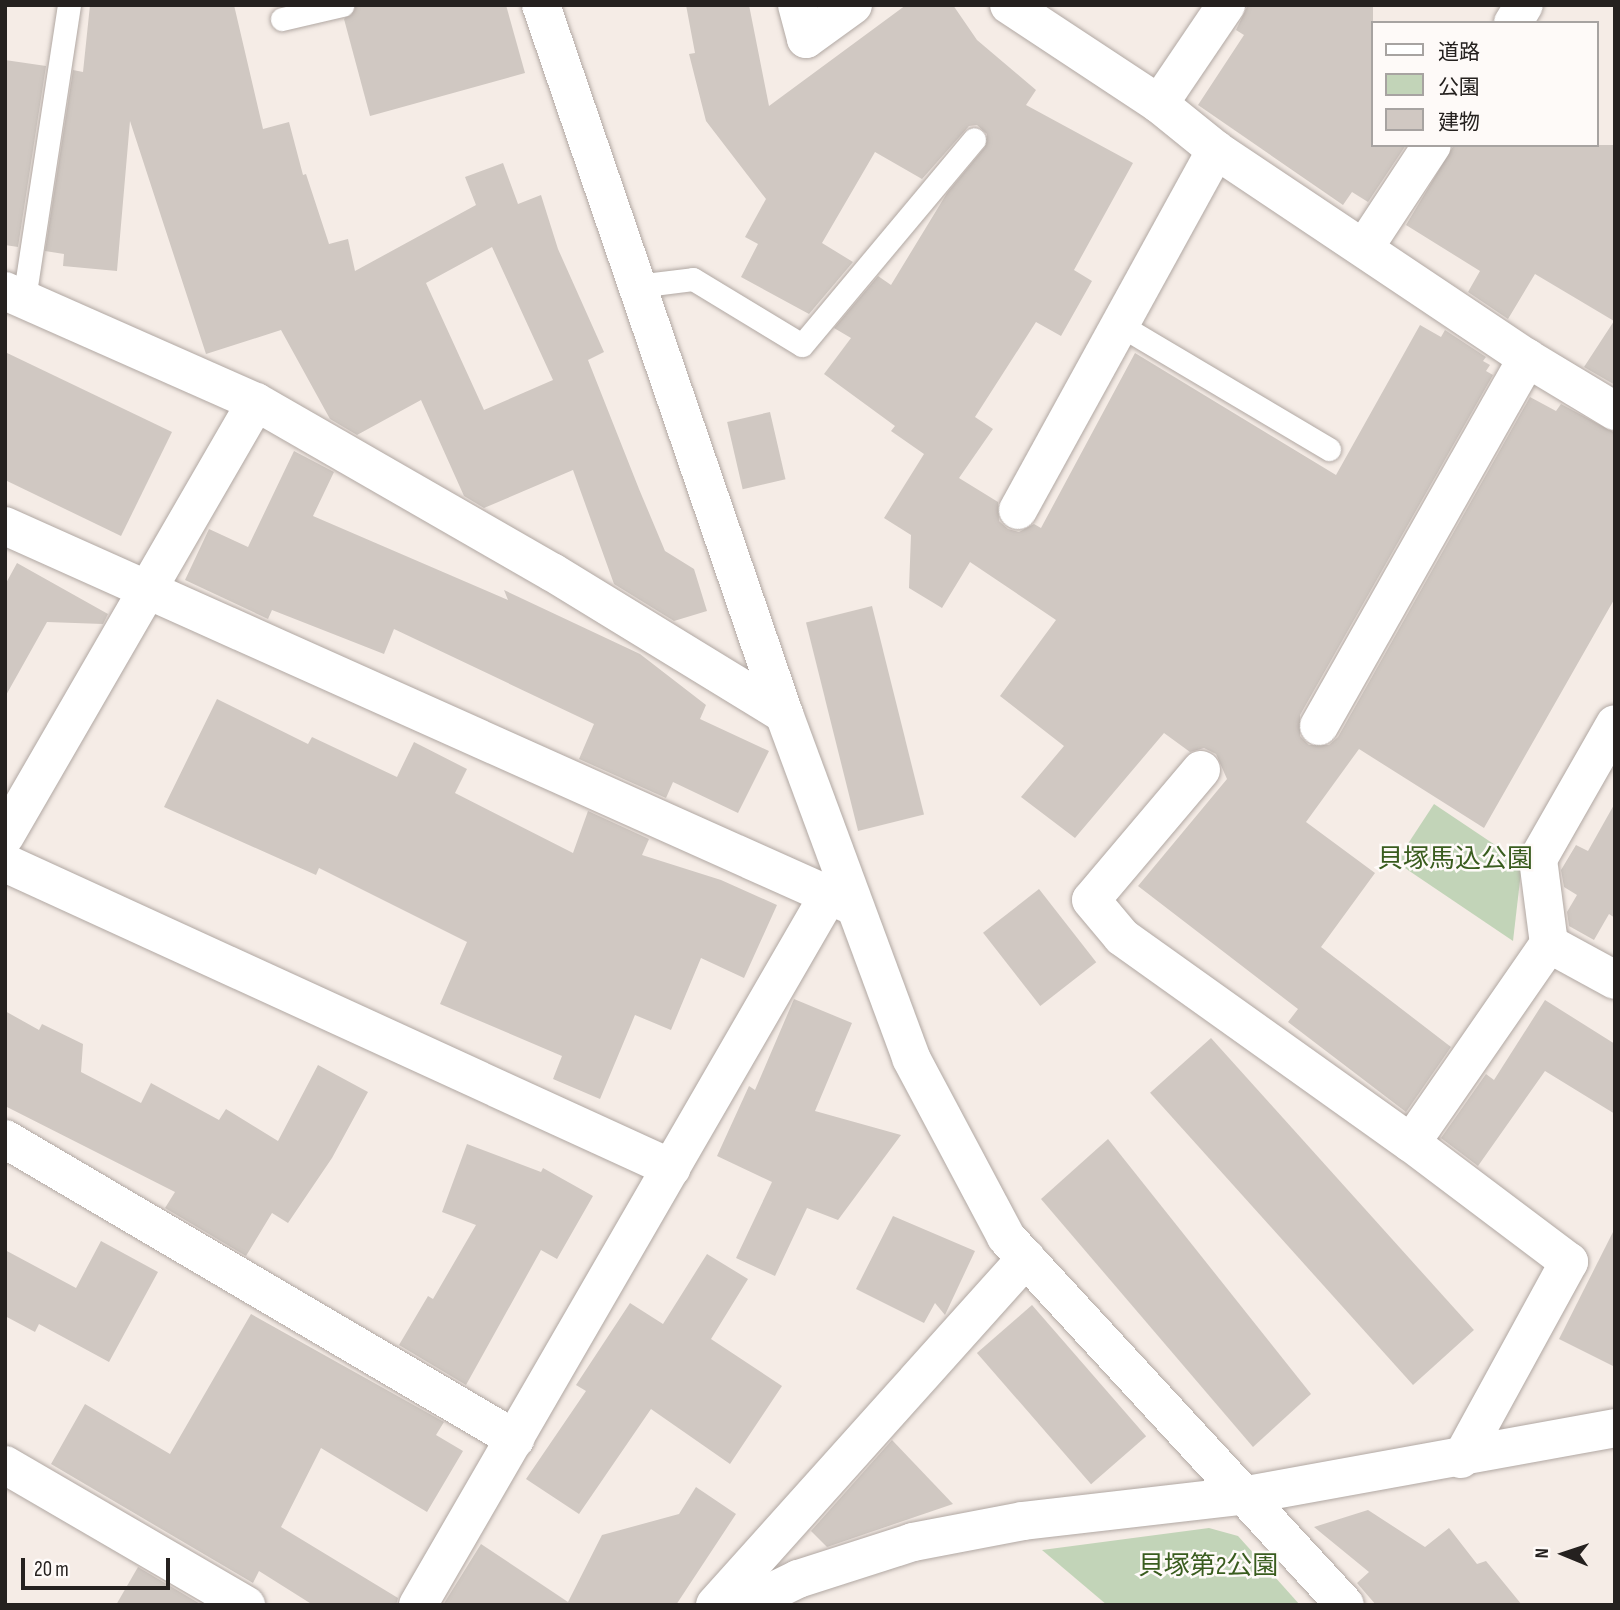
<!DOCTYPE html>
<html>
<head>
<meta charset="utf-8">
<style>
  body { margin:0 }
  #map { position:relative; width:1620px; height:1610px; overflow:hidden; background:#f5ece6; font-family:"Sofia Sans Condensed","Noto Sans JP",sans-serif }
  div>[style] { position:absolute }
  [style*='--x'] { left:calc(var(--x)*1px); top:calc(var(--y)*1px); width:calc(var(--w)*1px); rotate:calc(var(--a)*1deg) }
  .green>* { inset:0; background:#c2d4b8 }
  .building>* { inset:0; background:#d0c8c2; transform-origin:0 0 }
  .roads { filter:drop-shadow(0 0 2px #b1a8a3) drop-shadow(0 0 2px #b1a8a3) }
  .lane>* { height:23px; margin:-11.5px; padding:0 11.5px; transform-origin:11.5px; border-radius:11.5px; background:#fff }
  .street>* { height:38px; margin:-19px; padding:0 19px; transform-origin:19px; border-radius:19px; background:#fff }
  span { translate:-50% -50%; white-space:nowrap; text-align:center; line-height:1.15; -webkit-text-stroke:5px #fefaf8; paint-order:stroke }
  .park-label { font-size:26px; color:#395c1e }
  .frame { position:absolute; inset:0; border:7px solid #25211f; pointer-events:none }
  .legend { position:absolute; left:1371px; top:21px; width:228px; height:126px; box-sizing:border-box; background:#fefaf8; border:2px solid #a7a3a1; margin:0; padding:9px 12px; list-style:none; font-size:21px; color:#25211f }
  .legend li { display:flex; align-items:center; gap:14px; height:35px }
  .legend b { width:35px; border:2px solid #a7a3a1 }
  .north { position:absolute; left:1529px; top:1519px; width:70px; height:70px; -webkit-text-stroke:5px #fefaf8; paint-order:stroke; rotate:272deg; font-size:19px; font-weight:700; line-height:28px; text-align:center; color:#25211f }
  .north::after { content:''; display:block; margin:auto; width:24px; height:32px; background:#25211f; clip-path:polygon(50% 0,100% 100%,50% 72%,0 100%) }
  .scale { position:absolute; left:21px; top:1558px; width:149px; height:32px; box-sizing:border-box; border:4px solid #25211f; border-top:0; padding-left:9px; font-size:21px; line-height:24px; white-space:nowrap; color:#25211f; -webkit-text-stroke:5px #fefaf8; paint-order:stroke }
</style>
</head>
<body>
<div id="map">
  <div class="green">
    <i style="clip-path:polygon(1434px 804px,1522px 863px,1513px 941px,1396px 862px)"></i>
    <i style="clip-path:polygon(1209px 1528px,1238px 1536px,1300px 1605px,1107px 1605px,1042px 1550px)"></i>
  </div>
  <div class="building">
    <i style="clip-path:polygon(evenodd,90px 5px,234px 5px,263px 129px,289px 122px,303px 175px,306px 174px,329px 244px,348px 239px,355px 271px,476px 205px,465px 177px,503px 163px,518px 204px,541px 195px,558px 249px,604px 352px,588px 360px,639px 489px,665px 551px,694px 569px,707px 611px,674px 621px,614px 584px,573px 470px,484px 508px,464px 496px,421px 400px,357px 435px,330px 419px,281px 330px,206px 354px,130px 121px,117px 271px,63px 266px,64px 254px,45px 251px,73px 70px,83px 72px,90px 5px,492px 247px,553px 380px,484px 410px,426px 283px,492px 247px)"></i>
    <i style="clip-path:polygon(356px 5px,506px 5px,525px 73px,370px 116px,344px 19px)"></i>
    <i style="clip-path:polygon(686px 5px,749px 5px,769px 106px,906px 5px,953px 5px,977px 40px,1036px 90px,1026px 105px,1133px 163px,1074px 270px,1092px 281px,1061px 336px,1036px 322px,975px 417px,993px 429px,959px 478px,998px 502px,999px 521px,1008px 529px,1019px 532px,1034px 524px,1041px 528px,1135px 353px,1336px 475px,1420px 325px,1441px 337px,1445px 330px,1486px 357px,1483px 361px,1490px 365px,1486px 371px,1493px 375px,1300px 715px,1300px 736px,1309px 745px,1329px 745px,1338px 737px,1530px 397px,1556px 411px,1561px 404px,1615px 433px,1615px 598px,1484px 828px,1359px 749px,1306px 822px,1375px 873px,1321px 947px,1451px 1047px,1406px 1112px,1288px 1022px,1298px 1009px,1138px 886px,1227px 779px,1216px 754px,1204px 748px,1190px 752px,1164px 733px,1075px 838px,1021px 797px,1064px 746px,1000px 696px,1056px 620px,970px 562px,942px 608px,909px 588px,911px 535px,884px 518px,924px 454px,891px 431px,895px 426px,824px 374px,851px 338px,834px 328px,878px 276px,891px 285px,947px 193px,985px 147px,987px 134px,977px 125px,969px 126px,922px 179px,875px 152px,822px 243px,853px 262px,809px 314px,741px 277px,758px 244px,745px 237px,766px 199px,706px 121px,689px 54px,695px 53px)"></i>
    <i style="clip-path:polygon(1248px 5px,1373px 5px,1373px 145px,1406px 145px,1368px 202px,1352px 192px,1343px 205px,1198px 105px,1244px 35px,1236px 30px)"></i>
    <i style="clip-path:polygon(5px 60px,46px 66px,18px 247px,5px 245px)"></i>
    <i style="clip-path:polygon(1454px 145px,1615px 145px,1615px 385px,1584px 367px,1614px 321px,1535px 274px,1508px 319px,1468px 292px,1480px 271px,1406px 225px)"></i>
    <i style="clip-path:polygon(5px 352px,172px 432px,121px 536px,5px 480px)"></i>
    <i style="left:770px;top:412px;width:69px;height:44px;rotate:77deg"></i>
    <i style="clip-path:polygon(294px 451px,334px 472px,313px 516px,508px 600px,504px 590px,640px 654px,706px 705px,700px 719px,769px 751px,738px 813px,673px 782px,666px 798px,579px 759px,594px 724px,394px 629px,384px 654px,272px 610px,268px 619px,185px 580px,209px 529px,248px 547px)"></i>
    <i style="clip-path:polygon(17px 563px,108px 614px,103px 624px,47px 622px,5px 697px,5px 585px)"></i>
    <i style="left:872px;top:606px;width:215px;height:68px;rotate:76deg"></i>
    <i style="clip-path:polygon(217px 699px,308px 744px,312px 737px,397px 777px,414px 742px,467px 769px,455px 793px,573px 853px,588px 811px,649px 839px,642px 855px,721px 880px,777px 905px,744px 978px,701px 958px,671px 1030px,635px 1015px,600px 1099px,553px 1079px,562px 1056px,440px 1004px,467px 942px,319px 868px,316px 875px,164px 807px)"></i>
    <i style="clip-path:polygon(1615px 803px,1615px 918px,1609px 914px,1594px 940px,1569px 926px,1567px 912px,1577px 895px,1564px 887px,1561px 870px,1576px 845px,1588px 851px)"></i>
    <i style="left:1039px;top:889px;width:93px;height:71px;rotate:52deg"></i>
    <i style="clip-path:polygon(794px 999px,852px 1023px,815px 1111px,901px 1135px,838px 1220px,807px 1208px,775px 1276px,736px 1258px,772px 1182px,717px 1156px,749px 1086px,755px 1090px)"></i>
    <i style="clip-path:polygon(1545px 1000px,1615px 1044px,1615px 1114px,1545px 1071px,1478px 1166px,1441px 1138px,1486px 1074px,1494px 1080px)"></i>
    <i style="clip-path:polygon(5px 1011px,39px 1030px,42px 1024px,83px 1044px,81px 1072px,141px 1103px,151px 1083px,219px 1120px,226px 1109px,278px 1141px,318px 1065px,368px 1092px,332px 1158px,288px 1223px,272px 1213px,246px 1256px,165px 1208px,175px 1192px,5px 1106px)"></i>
    <i style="left:1211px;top:1038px;width:393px;height:82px;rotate:48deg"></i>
    <i style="clip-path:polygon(1108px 1139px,1311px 1394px,1253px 1447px,1041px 1199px)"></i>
    <i style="clip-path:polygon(467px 1144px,541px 1172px,543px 1168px,593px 1196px,557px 1259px,541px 1250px,466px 1385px,399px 1345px,428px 1296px,433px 1299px,476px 1225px,442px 1212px)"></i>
    <i style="clip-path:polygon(893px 1216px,975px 1251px,945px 1315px,935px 1303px,924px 1323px,856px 1289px)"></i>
    <i style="clip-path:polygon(1615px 1228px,1615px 1367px,1559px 1339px)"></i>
    <i style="clip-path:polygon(101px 1241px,158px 1272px,109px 1362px,39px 1324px,35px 1332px,5px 1316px,5px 1250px,76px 1288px)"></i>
    <i style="clip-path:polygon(707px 1254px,748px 1279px,711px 1339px,782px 1386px,730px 1464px,651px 1409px,579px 1514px,526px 1479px,586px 1391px,576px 1385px,630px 1303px,663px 1324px)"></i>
    <i style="left:1032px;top:1305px;width:174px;height:73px;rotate:49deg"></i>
    <i style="clip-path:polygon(251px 1314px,444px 1422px,436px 1435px,463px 1451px,427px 1512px,321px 1448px,281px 1527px,398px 1598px,396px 1605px,313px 1605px,259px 1571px,253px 1583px,51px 1464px,85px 1404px,170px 1454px)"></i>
    <i style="clip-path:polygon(892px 1440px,953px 1504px,827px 1547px,811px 1531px)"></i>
    <i style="clip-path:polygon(696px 1487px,736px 1514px,676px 1605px,443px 1605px,481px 1544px,568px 1602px,602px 1535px,679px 1514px)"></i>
    <i style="clip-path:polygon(1368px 1510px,1425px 1547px,1449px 1528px,1477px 1564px,1486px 1561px,1522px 1605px,1376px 1605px,1357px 1583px,1369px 1572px,1314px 1527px)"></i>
    <i style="clip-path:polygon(138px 1567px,202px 1605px,116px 1605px)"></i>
  </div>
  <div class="roads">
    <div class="lane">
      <i style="--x:282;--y:19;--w:62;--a:-13.1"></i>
      <i style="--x:637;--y:286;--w:56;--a:-7.1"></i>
      <i style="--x:693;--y:279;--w:127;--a:31.2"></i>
      <i style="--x:802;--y:345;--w:268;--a:-50.1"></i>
      <i style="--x:24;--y:299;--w:297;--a:-81.3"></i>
      <i style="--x:1120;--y:325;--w:243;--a:30.7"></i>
    </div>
    <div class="street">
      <i style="--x:541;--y:5;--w:749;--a:71.08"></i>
      <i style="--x:784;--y:714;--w:367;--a:69.7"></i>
      <i style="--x:911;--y:1058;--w:203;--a:62"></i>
      <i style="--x:1006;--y:1237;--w:500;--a:47.35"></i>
      <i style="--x:797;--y:5;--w:35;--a:75"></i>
      <i style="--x:806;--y:39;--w:58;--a:-35.9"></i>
      <i style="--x:1009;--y:5;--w:180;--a:33.4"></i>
      <i style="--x:1159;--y:104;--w:73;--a:38.9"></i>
      <i style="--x:1216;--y:150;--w:374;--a:33.8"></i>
      <i style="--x:1527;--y:358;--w:103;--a:31.1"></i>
      <i style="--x:1513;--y:23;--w:21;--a:-59"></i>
      <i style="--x:1159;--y:104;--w:120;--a:-55.9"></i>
      <i style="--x:1364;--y:248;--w:123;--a:-56.6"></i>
      <i style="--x:5;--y:291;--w:274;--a:23.9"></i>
      <i style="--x:256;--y:402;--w:341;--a:29.9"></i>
      <i style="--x:552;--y:572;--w:272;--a:31.5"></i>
      <i style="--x:1018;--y:510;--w:411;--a:-61.2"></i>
      <i style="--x:5;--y:526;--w:931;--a:24.14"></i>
      <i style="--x:1319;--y:726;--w:423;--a:-60.5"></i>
      <i style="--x:1201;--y:770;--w:170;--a:130.2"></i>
      <i style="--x:1091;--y:900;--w:48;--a:50"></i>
      <i style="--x:1122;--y:937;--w:355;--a:35.5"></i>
      <i style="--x:5;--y:836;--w:501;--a:-59.96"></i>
      <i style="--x:5;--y:863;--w:733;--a:24.61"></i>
      <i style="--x:1549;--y:944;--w:75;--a:28.6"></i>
      <i style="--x:5;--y:1139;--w:592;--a:30.47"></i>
      <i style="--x:1461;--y:1459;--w:225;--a:-61.3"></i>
      <i style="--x:1569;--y:1262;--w:198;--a:-143"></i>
      <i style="--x:1411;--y:1143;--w:242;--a:-55.3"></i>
      <i style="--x:1549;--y:944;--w:86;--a:-97.4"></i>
      <i style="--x:1538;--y:859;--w:155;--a:-60.3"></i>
      <i style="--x:5;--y:1465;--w:279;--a:30.2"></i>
      <i style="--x:418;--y:1605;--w:819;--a:-59.96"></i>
      <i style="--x:715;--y:1605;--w:466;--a:-48.1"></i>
      <i style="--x:745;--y:1605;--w:59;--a:-26.1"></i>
      <i style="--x:798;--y:1579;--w:121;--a:-17.8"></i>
      <i style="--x:913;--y:1542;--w:112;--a:-10.8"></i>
      <i style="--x:1023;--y:1521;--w:226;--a:-6.6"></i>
      <i style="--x:1247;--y:1495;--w:374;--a:-10.3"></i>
    </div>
  </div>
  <div class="park-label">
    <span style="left:1455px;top:860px">貝塚馬込公園</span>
    <span style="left:1208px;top:1567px">貝塚第2公園</span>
  </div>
  <div class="frame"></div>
  <ul class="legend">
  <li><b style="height:9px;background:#fff"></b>道路</li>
  <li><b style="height:19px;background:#c2d4b8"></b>公園</li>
  <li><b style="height:19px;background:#d0c8c2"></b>建物</li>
  </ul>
  <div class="north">N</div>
  <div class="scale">20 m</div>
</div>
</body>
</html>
